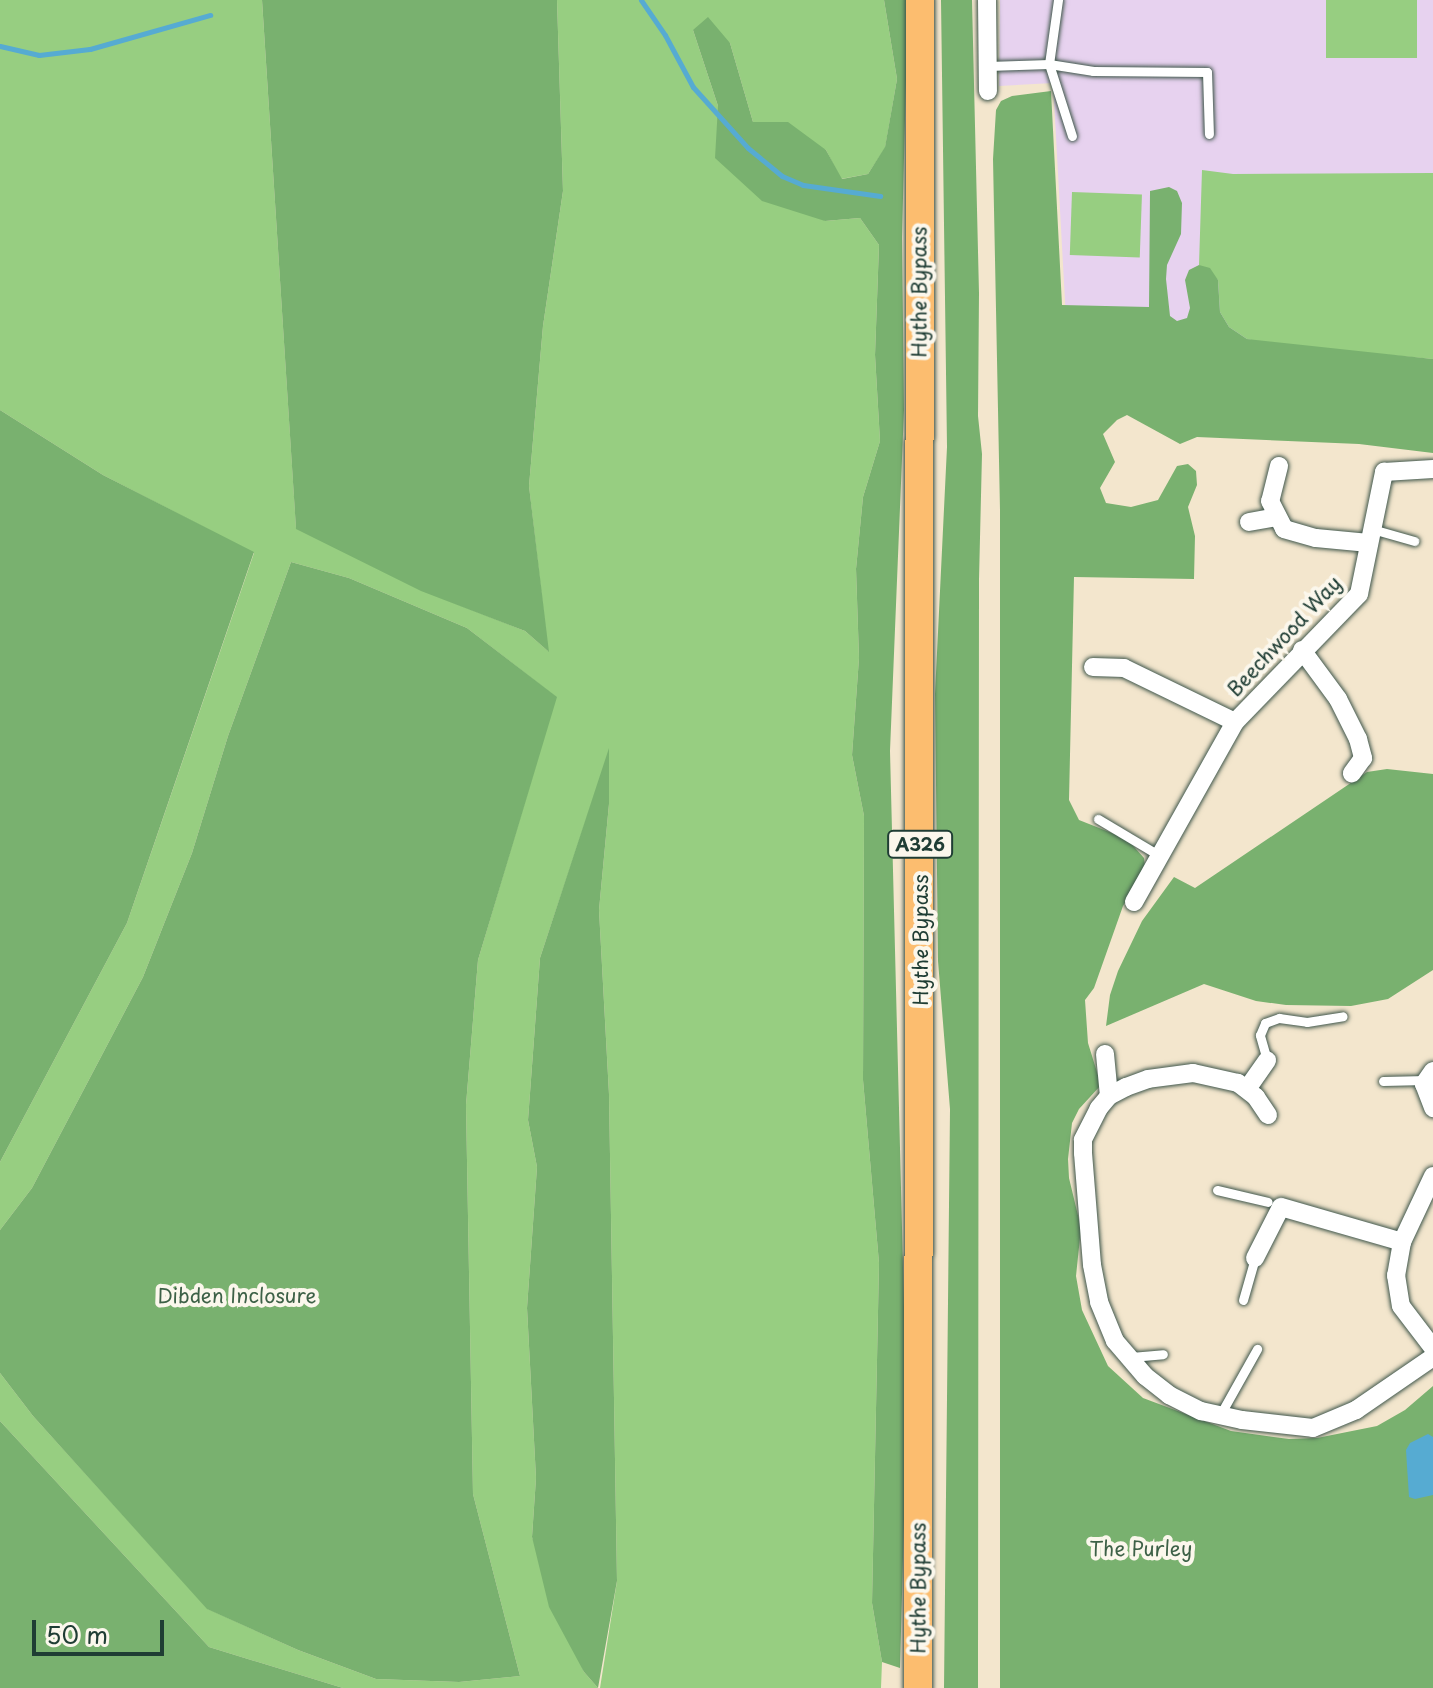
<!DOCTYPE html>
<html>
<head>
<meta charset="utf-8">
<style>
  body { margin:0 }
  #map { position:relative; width:1433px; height:1688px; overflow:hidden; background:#f3e6cd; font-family:"Playpen Sans",sans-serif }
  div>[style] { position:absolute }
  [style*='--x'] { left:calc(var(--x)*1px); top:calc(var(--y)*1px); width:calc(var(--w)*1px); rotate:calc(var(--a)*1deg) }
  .built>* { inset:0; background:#e7d2ef }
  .green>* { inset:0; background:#97ce81; transform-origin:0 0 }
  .forest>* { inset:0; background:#79b16f }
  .water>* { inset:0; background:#56abd2 }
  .stream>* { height:5px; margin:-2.5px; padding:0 2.5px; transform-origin:2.5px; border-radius:2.5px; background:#56abd2 }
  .roads { filter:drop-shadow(0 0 2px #3f564b) drop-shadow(0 0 2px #3f564b) }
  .lane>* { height:9px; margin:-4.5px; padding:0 4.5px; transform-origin:4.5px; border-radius:4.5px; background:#fff }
  .street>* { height:18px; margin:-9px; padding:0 9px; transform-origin:9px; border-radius:9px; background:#fff }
  .primary>* { height:28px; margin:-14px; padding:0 14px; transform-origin:14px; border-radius:14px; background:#fcbd6f }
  span { translate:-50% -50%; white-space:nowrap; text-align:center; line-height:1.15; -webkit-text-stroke:8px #fbf7ec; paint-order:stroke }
  .shield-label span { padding:2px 6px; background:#fbf7ec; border:2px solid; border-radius:6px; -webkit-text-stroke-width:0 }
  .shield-label { font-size:18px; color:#1f3d34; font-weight:700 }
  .street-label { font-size:20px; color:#1f3d34 }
  .park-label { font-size:20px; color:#3d6147 }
  .scale { position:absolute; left:32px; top:1620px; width:132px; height:36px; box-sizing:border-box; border:4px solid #1f3d34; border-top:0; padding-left:10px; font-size:24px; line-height:28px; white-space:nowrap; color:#1f3d34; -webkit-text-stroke:6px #fbf7ec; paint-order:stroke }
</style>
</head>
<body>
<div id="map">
  <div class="built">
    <i style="clip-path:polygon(1000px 0,1433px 0,1433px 356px,1067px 337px,1053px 83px,999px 86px)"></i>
  </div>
  <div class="green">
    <i style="clip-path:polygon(0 0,262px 0,296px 528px,421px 590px,525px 631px,548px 651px,529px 486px,543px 326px,563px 191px,557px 0,884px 0,897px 79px,885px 148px,868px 174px,841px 179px,826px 150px,753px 122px,730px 43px,693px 30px,718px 106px,825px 221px,860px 218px,879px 245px,875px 355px,880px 441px,863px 497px,856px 569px,859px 658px,852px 755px,864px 816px,863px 1080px,879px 1263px,872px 1603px,882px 1662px,881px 1688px,600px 1688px,617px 1581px,609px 1094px,599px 910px,609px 804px,609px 751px,540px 958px,528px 1120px,537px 1167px,527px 1308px,536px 1478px,532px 1537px,584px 1672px,598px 1688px,343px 1688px,209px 1647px,0 1421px,0 1373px,33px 1416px,208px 1609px,298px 1650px,376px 1679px,459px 1682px,520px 1676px,473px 1494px,466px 1105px,478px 960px,556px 697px,467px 628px,349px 578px,291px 562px,228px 736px,192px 853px,143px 977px,32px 1188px,0 1230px,0 1162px,127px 923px,254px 553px,103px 475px,0 410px)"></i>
    <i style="left:1326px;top:0;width:91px;height:58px"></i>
    <i style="clip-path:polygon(1202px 170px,1233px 174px,1433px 173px,1433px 359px,1269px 344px,1247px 339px,1229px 327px,1220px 312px,1218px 280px,1199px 265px)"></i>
    <i style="left:1072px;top:192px;width:70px;height:63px;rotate:2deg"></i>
  </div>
  <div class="forest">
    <i style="clip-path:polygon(262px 0,557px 0,563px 191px,543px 326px,529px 486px,549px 652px,525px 631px,421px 591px,296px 529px)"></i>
    <i style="clip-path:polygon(884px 0,908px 0,902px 237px,904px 410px,890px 751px,904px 1307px,904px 1520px,900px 1668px,882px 1662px,872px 1603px,879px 1263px,863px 1080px,864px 816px,852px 755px,859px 658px,856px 569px,863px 497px,880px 441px,875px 355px,879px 245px,860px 218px,825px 221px,762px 201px,715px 158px,718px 106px,693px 30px,708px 17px,730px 43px,753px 122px,788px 122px,826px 150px,842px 179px,868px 174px,885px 147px,897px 79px)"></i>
    <i style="clip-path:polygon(941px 0,972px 0,979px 293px,978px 416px,982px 454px,979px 580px,978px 1688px,944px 1688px,950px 1109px,938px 961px,935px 694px,947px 447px)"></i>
    <i style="clip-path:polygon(1051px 91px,1062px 305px,1149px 307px,1150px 191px,1169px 187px,1177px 191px,1182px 203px,1181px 234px,1167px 265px,1166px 279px,1170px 316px,1177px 321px,1187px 318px,1190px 308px,1185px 280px,1189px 270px,1199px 265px,1210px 268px,1218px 280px,1220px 312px,1229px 327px,1247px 339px,1433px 359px,1433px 453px,1359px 444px,1197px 437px,1180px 444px,1127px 415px,1117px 420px,1103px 434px,1115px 462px,1100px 488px,1106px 503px,1131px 507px,1158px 500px,1177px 466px,1188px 464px,1196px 471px,1197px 485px,1188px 507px,1195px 536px,1194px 579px,1074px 577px,1069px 800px,1079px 820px,1127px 839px,1144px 858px,1145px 867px,1123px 906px,1094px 988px,1085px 1000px,1088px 1043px,1101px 1085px,1079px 1109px,1072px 1123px,1068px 1159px,1069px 1178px,1081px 1228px,1076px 1276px,1082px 1310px,1108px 1366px,1143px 1398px,1231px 1431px,1289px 1439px,1317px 1438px,1377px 1426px,1405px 1410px,1433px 1386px,1433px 1688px,1000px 1688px,1000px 510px,993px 159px,996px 110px,1001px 101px,1012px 96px)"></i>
    <i style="clip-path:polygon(0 410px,103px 475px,254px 552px,127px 923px,0 1162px)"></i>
    <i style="clip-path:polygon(291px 562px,349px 578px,467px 628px,557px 697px,478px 960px,466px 1105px,473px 1494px,520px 1676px,459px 1682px,376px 1679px,298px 1650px,207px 1609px,33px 1416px,0 1373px,0 1230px,32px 1188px,143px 977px,192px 853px,228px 736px)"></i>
    <i style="clip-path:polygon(609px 748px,609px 804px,599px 910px,609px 1094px,617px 1581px,598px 1688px,584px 1672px,549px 1607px,532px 1537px,536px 1478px,527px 1308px,537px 1167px,528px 1120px,540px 958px)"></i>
    <i style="clip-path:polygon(1387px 769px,1433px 774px,1433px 970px,1388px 999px,1351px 1006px,1286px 1005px,1256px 1001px,1204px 984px,1106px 1026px,1110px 995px,1118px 971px,1142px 921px,1174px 877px,1195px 888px,1367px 772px)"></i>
    <i style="clip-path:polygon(0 1421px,209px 1647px,343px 1688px,0 1688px)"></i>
  </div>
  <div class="water">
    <i style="clip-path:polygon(1428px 1434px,1433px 1437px,1433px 1495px,1415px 1499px,1409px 1497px,1406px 1450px,1410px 1443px)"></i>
  </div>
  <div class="stream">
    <i style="--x:641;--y:0;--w:42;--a:55.6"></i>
    <i style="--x:665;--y:35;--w:59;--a:61.7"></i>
    <i style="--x:693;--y:87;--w:82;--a:48"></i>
    <i style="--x:748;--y:148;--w:44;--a:39.5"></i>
    <i style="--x:782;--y:176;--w:23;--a:23"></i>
    <i style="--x:803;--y:185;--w:78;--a:8.1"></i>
    <i style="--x:0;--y:46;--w:40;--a:13"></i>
    <i style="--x:39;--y:55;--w:51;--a:-6.7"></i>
    <i style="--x:90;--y:49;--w:125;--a:-15.8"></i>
  </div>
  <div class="roads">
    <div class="lane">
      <i style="--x:988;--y:66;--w:61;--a:-1.9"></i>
      <i style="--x:1049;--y:64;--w:65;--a:-82"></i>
      <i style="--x:1072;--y:136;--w:76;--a:-107.7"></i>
      <i style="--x:1049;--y:64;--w:45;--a:9"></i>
      <i style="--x:1093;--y:71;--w:114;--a:0.5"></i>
      <i style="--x:1207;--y:72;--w:62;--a:88.2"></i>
      <i style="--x:1372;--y:529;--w:44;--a:15.9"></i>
      <i style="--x:1098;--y:819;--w:72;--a:30.8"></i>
      <i style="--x:1267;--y:1060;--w:26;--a:-106"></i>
      <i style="--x:1260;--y:1035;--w:13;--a:-67"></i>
      <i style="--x:1265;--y:1023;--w:15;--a:-20"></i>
      <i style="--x:1279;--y:1018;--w:28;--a:8"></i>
      <i style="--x:1307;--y:1022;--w:36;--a:-9"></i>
      <i style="--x:1383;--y:1081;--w:43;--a:-1.3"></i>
      <i style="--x:1217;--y:1190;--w:52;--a:13.2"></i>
      <i style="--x:1243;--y:1300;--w:44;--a:-74.1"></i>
      <i style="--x:1131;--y:1357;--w:32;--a:-5"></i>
      <i style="--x:1220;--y:1415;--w:76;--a:-60.7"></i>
    </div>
    <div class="street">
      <i style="--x:987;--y:0;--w:91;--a:89.4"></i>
      <i style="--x:1279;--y:466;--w:36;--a:104"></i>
      <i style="--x:1270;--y:501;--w:31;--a:63"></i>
      <i style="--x:1284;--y:529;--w:33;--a:16"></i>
      <i style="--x:1316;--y:538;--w:53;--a:5.4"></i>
      <i style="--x:1249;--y:522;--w:29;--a:-10"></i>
      <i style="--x:1302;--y:650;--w:61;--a:53.7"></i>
      <i style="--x:1338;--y:699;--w:45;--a:63.4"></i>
      <i style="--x:1358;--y:739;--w:20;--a:75"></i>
      <i style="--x:1363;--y:758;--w:19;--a:126"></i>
      <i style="--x:1093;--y:667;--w:31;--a:2"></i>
      <i style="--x:1124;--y:668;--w:123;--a:25.9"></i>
      <i style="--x:1134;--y:902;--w:206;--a:-60.7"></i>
      <i style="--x:1235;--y:722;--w:178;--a:-45.9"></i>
      <i style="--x:1359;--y:594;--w:125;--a:-78.4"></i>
      <i style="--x:1384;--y:472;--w:49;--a:-3.5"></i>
      <i style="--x:1105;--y:1054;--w:42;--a:84.6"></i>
      <i style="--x:1433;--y:1071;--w:16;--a:125"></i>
      <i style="--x:1424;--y:1084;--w:26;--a:69"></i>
      <i style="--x:1247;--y:1089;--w:35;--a:-55"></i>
      <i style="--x:1268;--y:1115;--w:22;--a:-124"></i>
      <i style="--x:1256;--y:1097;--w:23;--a:-142"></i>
      <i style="--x:1238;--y:1083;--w:46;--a:-167.5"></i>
      <i style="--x:1193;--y:1073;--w:45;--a:172.4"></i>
      <i style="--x:1148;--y:1079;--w:23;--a:160"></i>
      <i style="--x:1126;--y:1087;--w:19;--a:152"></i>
      <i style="--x:1109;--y:1096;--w:16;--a:130"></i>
      <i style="--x:1099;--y:1108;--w:36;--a:117"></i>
      <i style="--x:1083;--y:1140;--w:13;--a:90"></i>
      <i style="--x:1083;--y:1153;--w:112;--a:85.4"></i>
      <i style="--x:1092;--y:1265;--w:38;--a:79"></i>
      <i style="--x:1099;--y:1302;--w:42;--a:67.7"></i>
      <i style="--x:1115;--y:1341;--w:46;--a:49.4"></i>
      <i style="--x:1145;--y:1376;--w:31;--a:38"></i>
      <i style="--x:1169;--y:1395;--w:36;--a:27"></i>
      <i style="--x:1201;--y:1411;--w:42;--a:12.4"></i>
      <i style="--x:1242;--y:1420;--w:71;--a:6.4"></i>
      <i style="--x:1313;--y:1428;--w:47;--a:-22.7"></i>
      <i style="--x:1356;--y:1410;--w:93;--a:-34.5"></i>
      <i style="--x:1433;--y:1176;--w:73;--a:115.2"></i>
      <i style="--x:1402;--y:1242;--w:34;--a:100"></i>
      <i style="--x:1396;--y:1275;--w:31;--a:81"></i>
      <i style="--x:1401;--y:1306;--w:53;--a:52.7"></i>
      <i style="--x:1255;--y:1258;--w:57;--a:-63"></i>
      <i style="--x:1281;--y:1207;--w:126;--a:16.1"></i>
    </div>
    <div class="primary">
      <i style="--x:918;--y:1688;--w:1688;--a:-89.93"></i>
    </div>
  </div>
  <div class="shield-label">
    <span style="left:920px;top:844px">A326</span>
  </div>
  <div class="street-label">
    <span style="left:919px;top:292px;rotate:-90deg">Hythe Bypass</span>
    <span style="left:1284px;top:636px;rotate:-47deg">Beechwood Way</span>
    <span style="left:920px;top:940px;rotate:-90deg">Hythe Bypass</span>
    <span style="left:918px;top:1588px;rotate:-90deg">Hythe Bypass</span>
  </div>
  <div class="park-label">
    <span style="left:237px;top:1295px">Dibden Inclosure</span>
    <span style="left:1141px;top:1548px">The Purley</span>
  </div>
  <div class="scale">50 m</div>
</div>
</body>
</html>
